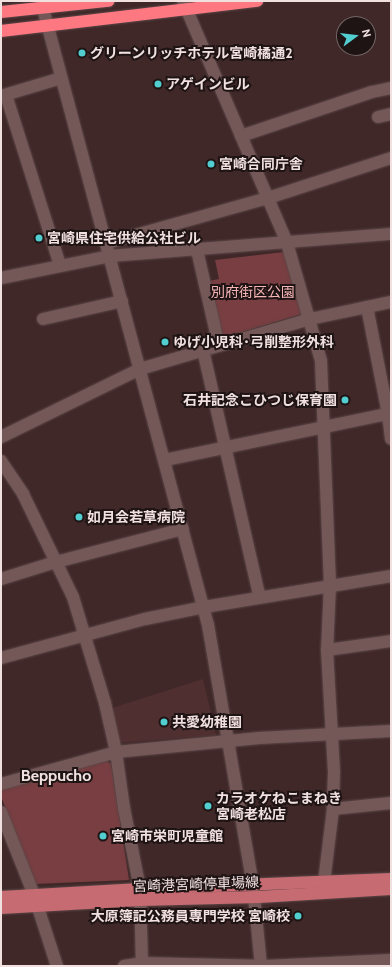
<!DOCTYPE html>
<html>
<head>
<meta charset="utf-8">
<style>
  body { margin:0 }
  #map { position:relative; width:392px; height:967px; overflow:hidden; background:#402828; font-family:Cabin,"Noto Sans JP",sans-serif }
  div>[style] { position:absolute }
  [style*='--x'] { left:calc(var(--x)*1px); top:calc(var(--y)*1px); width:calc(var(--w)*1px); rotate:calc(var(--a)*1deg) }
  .built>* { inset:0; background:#4f2f30 }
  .green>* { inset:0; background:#783e41 }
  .roads { filter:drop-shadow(0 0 1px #5b4647) drop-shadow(0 0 1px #5b4647) }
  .minor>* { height:12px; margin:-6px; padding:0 6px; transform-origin:6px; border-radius:6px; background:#745858 }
  .major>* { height:12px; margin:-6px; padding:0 6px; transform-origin:6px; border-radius:6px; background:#c66b71 }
  .highway>* { height:12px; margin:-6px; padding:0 6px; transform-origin:6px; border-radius:6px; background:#fd7881 }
  .dots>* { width:11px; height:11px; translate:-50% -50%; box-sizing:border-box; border:2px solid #1f1414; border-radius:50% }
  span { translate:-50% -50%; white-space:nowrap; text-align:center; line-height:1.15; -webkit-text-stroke:4px #1f1414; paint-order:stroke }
  .poi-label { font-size:14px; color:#f1e0e0; font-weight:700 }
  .left { translate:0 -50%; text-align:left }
  .right { translate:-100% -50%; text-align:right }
  .park-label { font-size:14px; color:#f6b5b6 }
  .street-label { font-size:14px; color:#f1e0e0 }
  .quarter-label { font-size:16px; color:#f1e0e0; font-weight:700 }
  .frame { position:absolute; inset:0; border:2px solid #f1e0e0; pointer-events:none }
  .north { position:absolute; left:336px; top:16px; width:40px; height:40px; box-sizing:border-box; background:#1f1414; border:1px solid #736666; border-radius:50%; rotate:75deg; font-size:11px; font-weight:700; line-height:16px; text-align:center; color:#f1e0e0 }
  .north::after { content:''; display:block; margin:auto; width:14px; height:18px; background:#52cdd0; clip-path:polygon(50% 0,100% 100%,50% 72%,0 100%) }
</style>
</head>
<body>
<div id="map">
  <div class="built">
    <i style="clip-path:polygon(203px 679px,216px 735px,119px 743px,112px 708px)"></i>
  </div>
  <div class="green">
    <i style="clip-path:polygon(284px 252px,305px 313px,222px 338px,209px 281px,219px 279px,215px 260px)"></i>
    <i style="clip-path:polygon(102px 757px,111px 764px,129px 880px,34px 884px,1px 796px,1px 789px)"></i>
  </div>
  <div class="roads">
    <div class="minor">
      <i style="--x:41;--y:1;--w:646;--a:75.02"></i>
      <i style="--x:208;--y:625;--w:264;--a:80.2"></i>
      <i style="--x:253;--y:885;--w:81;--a:84.4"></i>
      <i style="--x:183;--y:1;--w:263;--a:66.7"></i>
      <i style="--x:287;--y:243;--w:123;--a:73.9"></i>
      <i style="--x:321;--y:361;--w:224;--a:87.7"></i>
      <i style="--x:330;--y:585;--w:65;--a:92.6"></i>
      <i style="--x:327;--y:650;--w:123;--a:86.7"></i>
      <i style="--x:334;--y:773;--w:36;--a:92"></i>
      <i style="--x:333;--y:809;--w:82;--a:97"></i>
      <i style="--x:6;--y:95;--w:178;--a:72.4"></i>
      <i style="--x:1;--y:96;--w:63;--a:-16.7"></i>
      <i style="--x:378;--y:117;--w:13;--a:-13"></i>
      <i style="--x:241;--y:136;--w:138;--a:-18.6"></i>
      <i style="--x:372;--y:92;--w:19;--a:-12"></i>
      <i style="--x:107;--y:243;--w:167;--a:-15.6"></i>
      <i style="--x:268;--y:198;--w:129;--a:-18"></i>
      <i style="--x:197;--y:250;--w:98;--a:77.1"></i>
      <i style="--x:1;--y:278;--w:111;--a:-11.4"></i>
      <i style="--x:110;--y:256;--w:282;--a:-4.5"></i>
      <i style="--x:367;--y:307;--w:109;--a:78.9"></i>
      <i style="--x:388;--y:414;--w:25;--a:83"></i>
      <i style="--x:43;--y:319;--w:81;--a:-12.8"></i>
      <i style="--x:203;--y:350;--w:254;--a:77.1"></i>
      <i style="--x:1;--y:437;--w:155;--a:-26.1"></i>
      <i style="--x:140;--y:369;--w:177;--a:-16.4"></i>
      <i style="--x:310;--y:319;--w:83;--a:-11.9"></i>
      <i style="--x:165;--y:460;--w:231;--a:-11.7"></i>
      <i style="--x:1;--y:461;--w:40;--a:56"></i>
      <i style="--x:23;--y:494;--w:114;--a:64.1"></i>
      <i style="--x:73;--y:597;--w:111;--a:73.2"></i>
      <i style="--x:105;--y:703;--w:50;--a:77.3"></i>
      <i style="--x:116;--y:752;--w:57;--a:81.9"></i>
      <i style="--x:124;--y:808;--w:83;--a:78.8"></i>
      <i style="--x:140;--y:889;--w:77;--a:88.5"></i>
      <i style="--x:1;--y:579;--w:58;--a:-17.2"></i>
      <i style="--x:56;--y:562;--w:131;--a:-14.6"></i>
      <i style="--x:327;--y:650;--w:65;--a:-8"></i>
      <i style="--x:1;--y:658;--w:149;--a:-15.2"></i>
      <i style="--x:145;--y:619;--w:60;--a:-11.5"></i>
      <i style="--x:204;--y:607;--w:190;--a:-9.4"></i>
      <i style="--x:1;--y:784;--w:119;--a:-15.5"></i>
      <i style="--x:116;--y:752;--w:144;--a:-5.6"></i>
      <i style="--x:259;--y:738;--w:132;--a:-3"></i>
      <i style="--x:333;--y:809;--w:58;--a:-5.9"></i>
      <i style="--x:1;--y:812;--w:89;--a:68.3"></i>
      <i style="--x:34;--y:895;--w:75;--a:72.1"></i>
      <i style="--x:124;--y:966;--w:18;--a:-9"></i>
      <i style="--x:142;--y:963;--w:124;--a:1.4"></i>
      <i style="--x:266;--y:966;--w:125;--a:-2.7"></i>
    </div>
    <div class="major">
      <i style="--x:1;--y:897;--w:139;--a:-3.3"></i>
      <i style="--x:140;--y:889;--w:251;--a:-2.3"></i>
      <i style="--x:1;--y:908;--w:139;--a:-3.3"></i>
      <i style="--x:140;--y:900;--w:119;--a:-1.4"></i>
      <i style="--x:259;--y:897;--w:132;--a:-3.5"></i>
    </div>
    <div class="highway">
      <i style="--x:1;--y:12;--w:108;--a:-5.9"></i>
      <i style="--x:1;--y:31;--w:258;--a:-6.7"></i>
    </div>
  </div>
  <div class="dots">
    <i style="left:82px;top:53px;background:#52cdd0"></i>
    <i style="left:158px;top:84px;background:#52cdd0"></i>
    <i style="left:211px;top:164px;background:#52cdd0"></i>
    <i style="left:39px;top:238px;background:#52cdd0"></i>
    <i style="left:165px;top:342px;background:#52cdd0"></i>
    <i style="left:345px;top:400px;background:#52cdd0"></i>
    <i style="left:79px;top:517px;background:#52cdd0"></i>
    <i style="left:164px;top:722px;background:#52cdd0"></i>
    <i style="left:208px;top:806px;background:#52cdd0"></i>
    <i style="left:103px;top:836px;background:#52cdd0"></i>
    <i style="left:298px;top:916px;background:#52cdd0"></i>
  </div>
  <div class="poi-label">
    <span class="left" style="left:90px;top:53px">グリーンリッチホテル宮崎橘通2</span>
    <span class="left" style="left:166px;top:84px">アゲインビル</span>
    <span class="left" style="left:219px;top:164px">宮崎合同庁舎</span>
    <span class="left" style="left:47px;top:238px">宮崎県住宅供給公社ビル</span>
    <span class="left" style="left:173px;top:342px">ゆげ小児科･弓削整形外科</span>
    <span class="right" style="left:337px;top:400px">石井記念こひつじ保育園</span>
    <span class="left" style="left:87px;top:517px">如月会若草病院</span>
    <span class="left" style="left:172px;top:722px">共愛幼稚園</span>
    <span class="left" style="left:216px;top:806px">カラオケねこまねき<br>宮崎老松店</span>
    <span class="left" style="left:111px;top:836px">宮崎市栄町児童館</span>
    <span class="right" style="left:290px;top:916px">大原簿記公務員専門学校 宮崎校</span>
  </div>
  <div class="park-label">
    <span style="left:253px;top:292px">別府街区公園</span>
  </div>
  <div class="street-label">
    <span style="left:196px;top:884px;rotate:-2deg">宮崎港宮崎停車場線</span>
  </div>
  <div class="quarter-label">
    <span style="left:56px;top:776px">Beppucho</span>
  </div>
  <div class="frame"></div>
  <div class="north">N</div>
</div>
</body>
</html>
